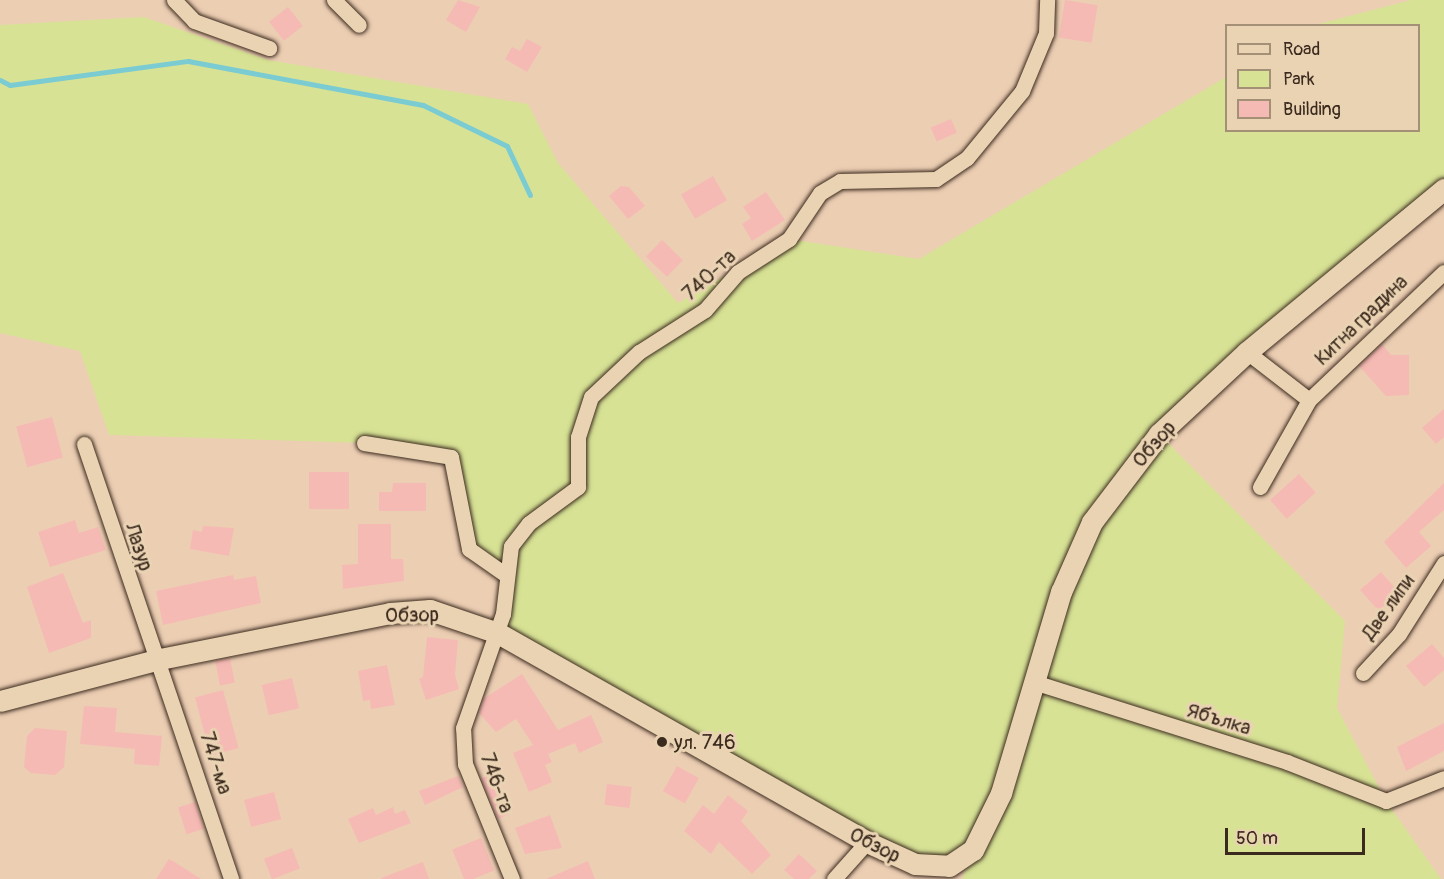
<!DOCTYPE html>
<html>
<head>
<meta charset="utf-8">
<style>
  body { margin:0 }
  #map { position:relative; width:1444px; height:879px; overflow:hidden; background:#ecceb3; font-family:Pangolin,sans-serif }
  div>[style] { position:absolute }
  [style*='--x'] { left:calc(var(--x)*1px); top:calc(var(--y)*1px); width:calc(var(--w)*1px); rotate:calc(var(--a)*1deg) }
  .green>* { inset:0; background:#d7e295 }
  .stream>* { height:5px; margin:-2.5px; padding:0 2.5px; transform-origin:2.5px; border-radius:2.5px; background:#7acbd2 }
  .building>* { inset:0; background:#f6bab4; transform-origin:0 0 }
  .roads { filter:drop-shadow(0 0 2px #3b2a1e) drop-shadow(0 0 2px #3b2a1e) }
  .street>* { height:15px; margin:-7.5px; padding:0 7.5px; transform-origin:7.5px; border-radius:7.5px; background:#ead3b3 }
  .secondary>* { height:21px; margin:-10.5px; padding:0 10.5px; transform-origin:10.5px; border-radius:10.5px; background:#ead3b3 }
  .dots>* { width:16px; height:16px; translate:-50% -50%; box-sizing:border-box; border:3px solid #ead3b3; border-radius:50% }
  span { translate:-50% -50%; white-space:nowrap; text-align:center; line-height:1.15; -webkit-text-stroke:6px #ead3b3; paint-order:stroke }
  .street-label { font-size:20px; color:#3b2a1e }
  .poi-label { font-size:20px; color:#3b2a1e }
  .left { translate:0 -50%; text-align:left }
  .legend { position:absolute; left:1225px; top:24px; width:195px; height:108px; box-sizing:border-box; background:#ead3b3; border:2px solid #a48f77; margin:0; padding:8px 10px; list-style:none; font-size:18px; color:#3b2a1e }
  .legend li { display:flex; align-items:center; gap:12px; height:30px }
  .legend b { width:30px; border:2px solid #a48f77 }
  .scale { position:absolute; left:1225px; top:828px; width:140px; height:27px; box-sizing:border-box; border:3px solid #3b2a1e; border-top:0; padding-left:8px; font-size:18px; line-height:21px; white-space:nowrap; color:#3b2a1e; -webkit-text-stroke:4px #ead3b3; paint-order:stroke }
</style>
</head>
<body>
<div id="map">
  <div class="green">
    <i style="clip-path:polygon(1411px 0,1444px 0,1444px 189px,1159px 434px,1345px 621px,1337px 708px,1386px 801px,1441px 879px,962px 879px,973px 852px,915px 864px,498px 633px,503px 574px,469px 549px,451px 457px,364px 443px,109px 435px,80px 351px,0 333px,0 25px,144px 17px,268px 60px,528px 104px,558px 163px,678px 303px,789px 239px,919px 259px,1226px 77px,1226px 130px,1418px 130px,1418px 26px,1315px 25px)"></i>
  </div>
  <div class="stream">
    <i style="--x:0;--y:80;--w:11;--a:27"></i>
    <i style="--x:10;--y:85;--w:180;--a:-7.7"></i>
    <i style="--x:188;--y:61;--w:239;--a:10.6"></i>
    <i style="--x:423;--y:105;--w:93;--a:26"></i>
    <i style="--x:507;--y:146;--w:54;--a:64.9"></i>
  </div>
  <div class="building">
    <i style="clip-path:polygon(458px 0,480px 7px,466px 32px,446px 20px)"></i>
    <i style="left:1065px;top:0;width:33px;height:38px;rotate:9deg"></i>
    <i style="left:288px;top:7px;width:24px;height:24px;rotate:52deg"></i>
    <i style="clip-path:polygon(527px 39px,542px 47px,527px 72px,505px 59px,512px 47px,520px 51px)"></i>
    <i style="left:951px;top:119px;width:15px;height:22px;rotate:67deg"></i>
    <i style="left:713px;top:176px;width:28px;height:37px;rotate:60deg"></i>
    <i style="clip-path:polygon(621px 186px,629px 187px,645px 206px,628px 219px,609px 196px)"></i>
    <i style="clip-path:polygon(766px 192px,785px 220px,752px 241px,742px 224px,751px 218px,743px 207px)"></i>
    <i style="left:662px;top:240px;width:29px;height:23px;rotate:44deg"></i>
    <i style="clip-path:polygon(1382px 344px,1391px 355px,1409px 355px,1409px 395px,1386px 396px,1359px 366px)"></i>
    <i style="clip-path:polygon(1444px 409px,1444px 437px,1436px 444px,1422px 428px)"></i>
    <i style="left:52px;top:417px;width:42px;height:37px;rotate:75deg"></i>
    <i style="left:309px;top:472px;width:40px;height:37px"></i>
    <i style="left:1299px;top:474px;width:25px;height:39px;rotate:48deg"></i>
    <i style="clip-path:polygon(393px 483px,426px 483px,426px 511px,379px 511px,379px 492px,392px 492px)"></i>
    <i style="clip-path:polygon(1444px 483px,1444px 510px,1419px 532px,1431px 546px,1406px 568px,1384px 542px)"></i>
    <i style="clip-path:polygon(75px 520px,79px 533px,98px 527px,106px 550px,50px 567px,38px 532px)"></i>
    <i style="clip-path:polygon(358px 524px,391px 524px,391px 559px,403px 559px,404px 581px,343px 589px,342px 565px,358px 564px)"></i>
    <i style="clip-path:polygon(203px 526px,234px 528px,229px 556px,190px 549px,193px 530px,202px 532px)"></i>
    <i style="clip-path:polygon(1381px 572px,1402px 596px,1378px 610px,1360px 590px)"></i>
    <i style="clip-path:polygon(63px 573px,83px 623px,91px 620px,91px 638px,49px 653px,27px 587px)"></i>
    <i style="clip-path:polygon(233px 575px,234px 580px,256px 576px,261px 603px,163px 625px,156px 591px)"></i>
    <i style="clip-path:polygon(427px 637px,458px 640px,455px 675px,459px 689px,426px 700px,419px 679px,423px 677px)"></i>
    <i style="clip-path:polygon(1432px 644px,1444px 658px,1444px 670px,1424px 687px,1406px 666px)"></i>
    <i style="left:230px;top:658px;width:25px;height:15px;rotate:79deg"></i>
    <i style="clip-path:polygon(387px 665px,395px 705px,371px 709px,370px 700px,363px 701px,358px 671px)"></i>
    <i style="clip-path:polygon(522px 674px,558px 730px,591px 715px,603px 742px,579px 753px,575px 743px,548px 754px,552px 762px,545px 765px,552px 782px,529px 792px,513px 753px,533px 745px,516px 719px,496px 732px,479px 713px,483px 699px)"></i>
    <i style="left:292px;top:678px;width:31px;height:31px;rotate:77deg"></i>
    <i style="left:223px;top:690px;width:60px;height:29px;rotate:75deg"></i>
    <i style="clip-path:polygon(84px 706px,117px 708px,115px 732px,162px 736px,159px 766px,134px 764px,135px 749px,80px 744px)"></i>
    <i style="clip-path:polygon(1444px 723px,1444px 751px,1406px 771px,1397px 747px)"></i>
    <i style="clip-path:polygon(35px 728px,67px 731px,64px 767px,55px 775px,31px 773px,24px 767px,27px 736px)"></i>
    <i style="left:677px;top:766px;width:25px;height:29px;rotate:29deg"></i>
    <i style="left:491px;top:774px;width:44px;height:11px;rotate:67deg"></i>
    <i style="clip-path:polygon(458px 776px,463px 787px,425px 805px,419px 791px)"></i>
    <i style="left:607px;top:784px;width:25px;height:21px;rotate:7deg"></i>
    <i style="left:274px;top:792px;width:28px;height:31px;rotate:75deg"></i>
    <i style="clip-path:polygon(728px 795px,748px 811px,741px 821px,771px 855px,752px 874px,719px 842px,711px 854px,684px 831px,703px 805px,714px 814px)"></i>
    <i style="left:195px;top:802px;width:28px;height:18px;rotate:72deg"></i>
    <i style="clip-path:polygon(393px 807px,395px 814px,405px 810px,411px 823px,359px 843px,348px 819px,373px 808px,376px 815px)"></i>
    <i style="clip-path:polygon(550px 815px,562px 848px,525px 854px,515px 828px)"></i>
    <i style="left:481px;top:838px;width:35px;height:31px;rotate:68deg"></i>
    <i style="left:292px;top:848px;width:22px;height:30px;rotate:69deg"></i>
    <i style="clip-path:polygon(799px 854px,817px 871px,809px 879px,794px 879px,784px 870px)"></i>
    <i style="clip-path:polygon(169px 859px,176px 863px,201px 879px,156px 879px)"></i>
    <i style="clip-path:polygon(588px 861px,595px 879px,546px 879px)"></i>
    <i style="clip-path:polygon(423px 862px,429px 879px,382px 879px,381px 878px)"></i>
  </div>
  <div class="roads">
    <div class="street">
      <i style="--x:174;--y:0;--w:29;--a:46"></i>
      <i style="--x:194;--y:21;--w:80;--a:19.8"></i>
      <i style="--x:334;--y:0;--w:35;--a:45"></i>
      <i style="--x:1247;--y:352;--w:78;--a:37.7"></i>
      <i style="--x:364;--y:443;--w:88;--a:9.1"></i>
      <i style="--x:451;--y:457;--w:94;--a:78.9"></i>
      <i style="--x:469;--y:549;--w:42;--a:35.2"></i>
      <i style="--x:84;--y:444;--w:459;--a:71.3"></i>
      <i style="--x:1260;--y:487;--w:100;--a:-60.6"></i>
      <i style="--x:1309;--y:400;--w:186;--a:-43.5"></i>
      <i style="--x:1363;--y:673;--w:53;--a:-47.3"></i>
      <i style="--x:1399;--y:634;--w:84;--a:-57.6"></i>
      <i style="--x:1037;--y:683;--w:262;--a:17.5"></i>
      <i style="--x:1287;--y:762;--w:106;--a:21.5"></i>
      <i style="--x:1386;--y:801;--w:62;--a:-21.6"></i>
      <i style="--x:512;--y:879;--w:124;--a:-112.2"></i>
      <i style="--x:465;--y:764;--w:36;--a:-93"></i>
      <i style="--x:463;--y:728;--w:121;--a:-70.7"></i>
      <i style="--x:503;--y:614;--w:68;--a:-83.3"></i>
      <i style="--x:511;--y:546;--w:29;--a:-52"></i>
      <i style="--x:529;--y:523;--w:61;--a:-36.3"></i>
      <i style="--x:578;--y:487;--w:50;--a:-90"></i>
      <i style="--x:578;--y:437;--w:42;--a:-72"></i>
      <i style="--x:591;--y:397;--w:66;--a:-43.2"></i>
      <i style="--x:639;--y:352;--w:78;--a:-32.5"></i>
      <i style="--x:705;--y:310;--w:50;--a:-49"></i>
      <i style="--x:738;--y:272;--w:61;--a:-32.9"></i>
      <i style="--x:789;--y:239;--w:55;--a:-56"></i>
      <i style="--x:820;--y:193;--w:23;--a:-31"></i>
      <i style="--x:840;--y:181;--w:96;--a:-1.2"></i>
      <i style="--x:936;--y:179;--w:37;--a:-34"></i>
      <i style="--x:967;--y:158;--w:87;--a:-50.6"></i>
      <i style="--x:1022;--y:91;--w:63;--a:-67.5"></i>
      <i style="--x:1046;--y:33;--w:33;--a:-88"></i>
      <i style="--x:834;--y:879;--w:50;--a:-48.3"></i>
    </div>
    <div class="secondary">
      <i style="--x:0;--y:701;--w:165;--a:-14.7"></i>
      <i style="--x:160;--y:659;--w:235;--a:-11.3"></i>
      <i style="--x:390;--y:613;--w:40;--a:-4.3"></i>
      <i style="--x:430;--y:610;--w:72;--a:18.7"></i>
      <i style="--x:498;--y:633;--w:424;--a:29.5"></i>
      <i style="--x:867;--y:842;--w:53;--a:24.6"></i>
      <i style="--x:915;--y:864;--w:34;--a:3"></i>
      <i style="--x:949;--y:866;--w:29;--a:-34"></i>
      <i style="--x:973;--y:850;--w:64;--a:-63.8"></i>
      <i style="--x:1001;--y:793;--w:210;--a:-73.4"></i>
      <i style="--x:1061;--y:592;--w:77;--a:-66.1"></i>
      <i style="--x:1092;--y:522;--w:111;--a:-52.7"></i>
      <i style="--x:1159;--y:434;--w:120;--a:-43"></i>
      <i style="--x:1247;--y:352;--w:256;--a:-39.6"></i>
    </div>
  </div>
  <div class="dots">
    <i style="left:662px;top:742px;background:#3b2a1e"></i>
  </div>
  <div class="street-label">
    <span style="left:709px;top:275px;rotate:-43deg">740-та</span>
    <span style="left:1361px;top:320px;rotate:-44deg">Китна градина</span>
    <span style="left:1154px;top:444px;rotate:-49deg">Обзор</span>
    <span style="left:139px;top:547px;rotate:72deg">Лазур</span>
    <span style="left:1388px;top:607px;rotate:-54deg">Две липи</span>
    <span style="left:412px;top:615px;rotate:-1deg">Обзор</span>
    <span style="left:1219px;top:719px;rotate:17deg">Ябълка</span>
    <span style="left:216px;top:763px;rotate:72deg">747-ма</span>
    <span style="left:497px;top:783px;rotate:70deg">746-та</span>
    <span style="left:875px;top:845px;rotate:27deg">Обзор</span>
  </div>
  <div class="poi-label">
    <span class="left" style="left:674px;top:742px">ул. 746</span>
  </div>
  <ul class="legend">
  <li><b style="height:8px;background:#ead3b3"></b>Road</li>
  <li><b style="height:16px;background:#d7e295"></b>Park</li>
  <li><b style="height:16px;background:#f6bab4"></b>Building</li>
  </ul>
  <div class="scale">50 m</div>
</div>
</body>
</html>
